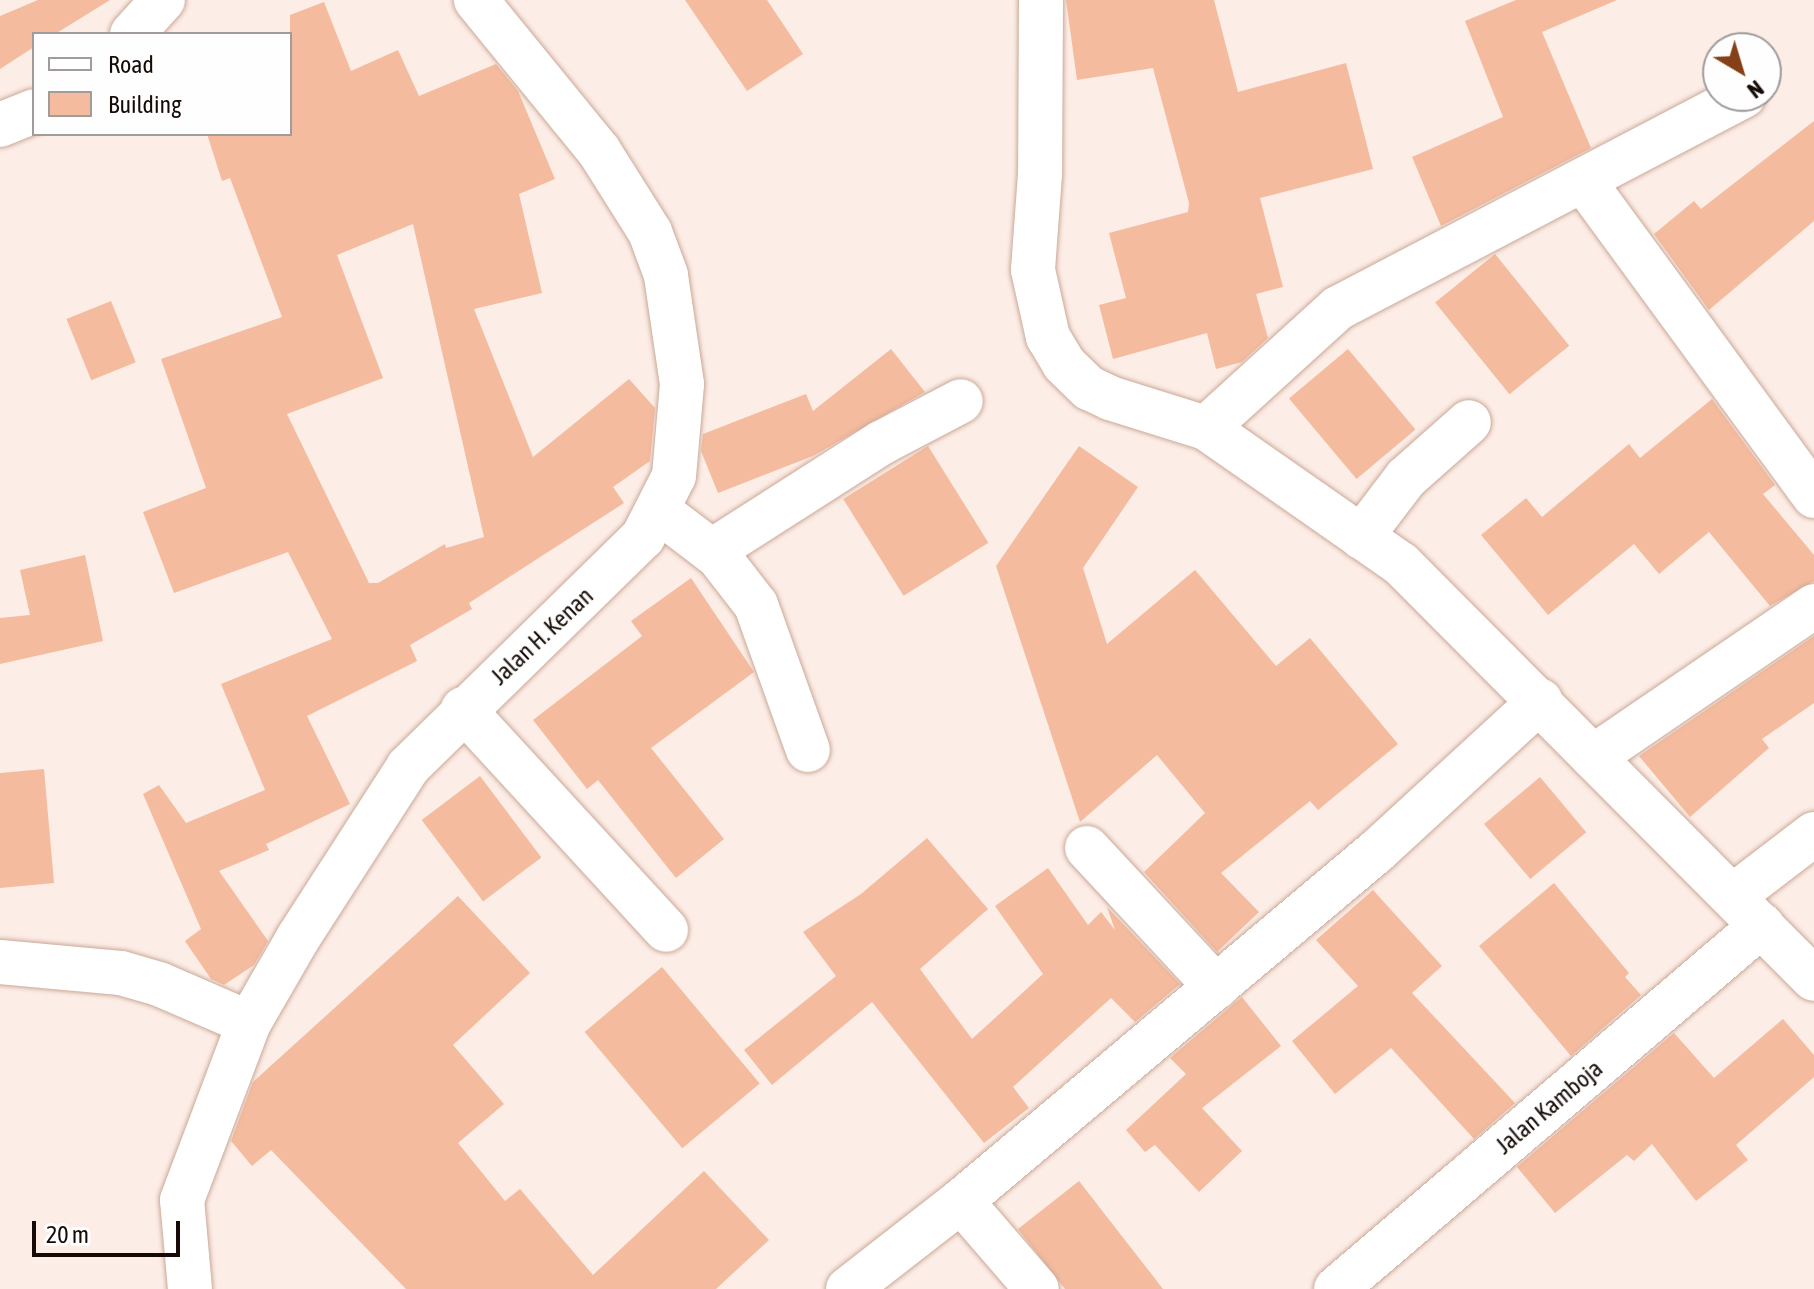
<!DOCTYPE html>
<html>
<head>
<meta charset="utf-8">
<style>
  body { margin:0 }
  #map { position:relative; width:1814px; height:1289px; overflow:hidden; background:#fcede6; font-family:"Asap Condensed",sans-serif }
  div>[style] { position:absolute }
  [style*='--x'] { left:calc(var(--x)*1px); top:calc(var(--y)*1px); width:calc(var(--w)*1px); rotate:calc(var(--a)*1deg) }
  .building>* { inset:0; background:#f5bb9e; transform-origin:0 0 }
  .roads { filter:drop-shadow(0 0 2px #cba897) drop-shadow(0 0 2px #cba897) }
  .street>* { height:44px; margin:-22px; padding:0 22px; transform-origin:22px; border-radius:22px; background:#fff }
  span { translate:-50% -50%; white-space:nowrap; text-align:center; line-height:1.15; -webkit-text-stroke:6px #fefefe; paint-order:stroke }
  .street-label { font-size:24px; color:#150a05 }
  .legend { position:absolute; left:32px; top:32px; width:260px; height:104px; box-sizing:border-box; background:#fefefe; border:2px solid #a19c9a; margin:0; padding:10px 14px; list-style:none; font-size:24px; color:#150a05 }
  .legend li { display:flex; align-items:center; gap:16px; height:40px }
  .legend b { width:40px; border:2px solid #a19c9a }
  .north { position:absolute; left:1702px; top:32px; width:80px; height:80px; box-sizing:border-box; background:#fefefe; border:2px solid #a19c9a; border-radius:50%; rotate:142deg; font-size:22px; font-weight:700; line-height:32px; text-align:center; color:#150a05 }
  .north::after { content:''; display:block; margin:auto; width:28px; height:36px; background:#854018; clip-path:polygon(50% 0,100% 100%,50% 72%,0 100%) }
  .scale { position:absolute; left:32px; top:1221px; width:148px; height:36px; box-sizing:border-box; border:4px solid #150a05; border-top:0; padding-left:10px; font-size:24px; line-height:28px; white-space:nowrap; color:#150a05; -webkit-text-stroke:6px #fefefe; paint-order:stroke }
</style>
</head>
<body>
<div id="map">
  <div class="building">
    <i style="clip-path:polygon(38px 0,110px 0,55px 34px,34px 34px,34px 47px,0 69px,0 16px)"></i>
    <i style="clip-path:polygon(685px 0,767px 0,803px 54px,747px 91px)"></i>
    <i style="clip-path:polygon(1066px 0,1214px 0,1238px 92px,1346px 63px,1373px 169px,1260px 198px,1283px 287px,1256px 294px,1268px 338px,1242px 362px,1216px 369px,1207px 333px,1113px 359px,1099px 305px,1126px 298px,1109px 233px,1188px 212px,1189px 203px,1153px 68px,1077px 80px)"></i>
    <i style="clip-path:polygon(1516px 0,1617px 0,1542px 32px,1591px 148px,1441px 226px,1412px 157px,1503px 117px,1465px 21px)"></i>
    <i style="clip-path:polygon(evenodd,324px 2px,351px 71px,398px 50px,419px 96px,496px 64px,518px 91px,555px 179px,519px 194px,542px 293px,474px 309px,533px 457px,629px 379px,655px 408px,650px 461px,613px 487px,624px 503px,469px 603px,472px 609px,410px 645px,417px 661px,307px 716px,350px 804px,266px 844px,269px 850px,219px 871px,268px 941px,254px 965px,224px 985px,211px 979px,185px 941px,201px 929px,143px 794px,159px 785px,186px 823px,265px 790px,221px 684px,332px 639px,288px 552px,174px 593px,143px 512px,206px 488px,161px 359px,282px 317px,230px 178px,222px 181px,207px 134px,290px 134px,290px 15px,324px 2px,413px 224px,484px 537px,446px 548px,445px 544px,378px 583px,369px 583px,287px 414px,383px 378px,337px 255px,413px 224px)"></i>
    <i style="clip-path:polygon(1814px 121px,1814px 221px,1709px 310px,1654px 234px,1694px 201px,1701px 209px)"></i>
    <i style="left:1495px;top:254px;width:118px;height:77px;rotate:51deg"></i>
    <i style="left:111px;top:301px;width:66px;height:48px;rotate:68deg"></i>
    <i style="clip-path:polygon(891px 349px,925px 392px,813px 456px,718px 493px,701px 451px,703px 434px,806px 394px,813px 411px)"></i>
    <i style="left:1348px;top:349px;width:105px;height:77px;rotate:50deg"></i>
    <i style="clip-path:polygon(1712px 399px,1775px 485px,1763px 494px,1814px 555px,1814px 581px,1770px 606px,1709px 532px,1659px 574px,1634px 544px,1548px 615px,1481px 535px,1526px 498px,1542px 517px,1629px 444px,1640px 458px)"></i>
    <i style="left:928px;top:446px;width:114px;height:100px;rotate:58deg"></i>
    <i style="clip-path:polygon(1079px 446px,1138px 487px,1083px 568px,1107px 644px,1195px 570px,1276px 666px,1310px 638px,1398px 744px,1318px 810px,1310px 801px,1221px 873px,1259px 912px,1217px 952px,1144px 872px,1205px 813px,1157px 755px,1080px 822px,996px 566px)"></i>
    <i style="clip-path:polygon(85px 555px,103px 641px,0 664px,0 618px,30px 615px,20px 570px)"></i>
    <i style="clip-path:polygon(691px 578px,754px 672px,651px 748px,724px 839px,676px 878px,598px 780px,587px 789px,533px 720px,642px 636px,631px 621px)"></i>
    <i style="clip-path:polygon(1814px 636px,1814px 703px,1762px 739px,1769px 748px,1690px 817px,1639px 756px)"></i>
    <i style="clip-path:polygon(44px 769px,54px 883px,0 888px,0 773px)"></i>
    <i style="left:480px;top:776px;width:102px;height:73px;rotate:53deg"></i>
    <i style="left:1540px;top:777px;width:72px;height:73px;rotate:50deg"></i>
    <i style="clip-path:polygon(927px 838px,988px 909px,920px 969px,972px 1039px,1043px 974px,995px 906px,1048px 868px,1088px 925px,1101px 912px,1115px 930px,1107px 907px,1180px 984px,1135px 1022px,1111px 998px,1013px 1087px,1029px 1108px,984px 1143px,872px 1002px,772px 1085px,744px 1050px,836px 976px,803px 932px,861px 894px)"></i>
    <i style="clip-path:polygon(1554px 883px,1629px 973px,1625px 977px,1641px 995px,1571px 1056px,1479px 946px)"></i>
    <i style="clip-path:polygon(1373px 890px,1442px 966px,1412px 993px,1515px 1103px,1474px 1139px,1391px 1048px,1335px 1094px,1292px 1041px,1358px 986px,1316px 940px)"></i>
    <i style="clip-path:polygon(458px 896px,530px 973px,453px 1045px,504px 1104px,458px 1143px,505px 1201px,520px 1189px,593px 1275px,704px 1171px,769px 1240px,716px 1289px,406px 1289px,271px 1150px,252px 1166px,231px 1141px,253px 1082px)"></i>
    <i style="left:662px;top:967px;width:152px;height:101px;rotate:50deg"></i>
    <i style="clip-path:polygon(1242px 997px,1281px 1046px,1202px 1108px,1242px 1151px,1199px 1192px,1155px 1145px,1145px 1152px,1126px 1130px,1186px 1074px,1170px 1058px)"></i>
    <i style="clip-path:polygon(1783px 1019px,1814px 1055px,1814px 1077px,1736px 1145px,1748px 1160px,1696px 1201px,1652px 1144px,1634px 1161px,1627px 1155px,1555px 1213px,1517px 1167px,1674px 1033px,1714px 1078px)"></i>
    <i style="clip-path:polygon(1079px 1181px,1163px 1289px,1065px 1289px,1018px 1229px)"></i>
  </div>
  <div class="roads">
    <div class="street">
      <i style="--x:1041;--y:0;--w:174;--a:90.3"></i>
      <i style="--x:1040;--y:174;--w:96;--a:94.2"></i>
      <i style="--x:1033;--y:270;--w:69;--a:77.4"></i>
      <i style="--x:1048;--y:337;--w:31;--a:59"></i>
      <i style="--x:1064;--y:364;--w:35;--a:44"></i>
      <i style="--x:1089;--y:388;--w:23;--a:25"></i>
      <i style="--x:1110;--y:398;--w:101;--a:17.4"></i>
      <i style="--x:1206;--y:428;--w:238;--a:34.9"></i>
      <i style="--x:1401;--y:564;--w:585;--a:45.14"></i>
      <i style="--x:132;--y:34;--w:46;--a:-47.6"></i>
      <i style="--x:0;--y:125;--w:37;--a:-22"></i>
      <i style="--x:1585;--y:183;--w:388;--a:53.8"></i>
      <i style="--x:1206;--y:428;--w:178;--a:-42.3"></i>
      <i style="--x:1338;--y:308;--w:458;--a:-27.6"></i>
      <i style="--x:660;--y:512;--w:73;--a:37.2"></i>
      <i style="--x:718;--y:556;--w:62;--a:52.2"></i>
      <i style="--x:756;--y:605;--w:154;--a:70.3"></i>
      <i style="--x:1361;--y:537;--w:74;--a:-52.7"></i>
      <i style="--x:1406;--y:478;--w:84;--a:-41.6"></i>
      <i style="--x:712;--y:551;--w:201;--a:-32.6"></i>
      <i style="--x:881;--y:443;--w:90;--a:-27.7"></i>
      <i style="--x:463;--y:709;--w:300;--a:47.4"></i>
      <i style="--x:1593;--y:757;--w:268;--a:-34.3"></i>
      <i style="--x:1087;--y:848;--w:190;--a:47.1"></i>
      <i style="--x:1733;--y:896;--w:102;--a:-37.4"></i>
      <i style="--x:0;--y:962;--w:121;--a:5.2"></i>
      <i style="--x:121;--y:973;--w:40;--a:16"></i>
      <i style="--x:159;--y:984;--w:98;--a:23.4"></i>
      <i style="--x:961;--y:1201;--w:116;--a:49.2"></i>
      <i style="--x:190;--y:1289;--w:89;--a:-95.1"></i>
      <i style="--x:182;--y:1200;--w:189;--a:-69.3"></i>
      <i style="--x:249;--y:1023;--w:98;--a:-60"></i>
      <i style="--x:298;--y:938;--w:203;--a:-57.2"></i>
      <i style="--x:408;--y:767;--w:329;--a:-44.4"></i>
      <i style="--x:643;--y:537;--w:68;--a:-63.1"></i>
      <i style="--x:674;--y:476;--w:92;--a:-85"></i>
      <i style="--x:682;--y:384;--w:110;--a:-98.4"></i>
      <i style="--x:666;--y:275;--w:46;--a:-110.4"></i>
      <i style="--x:650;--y:232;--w:96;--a:-122.2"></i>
      <i style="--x:599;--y:151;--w:195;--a:-129.2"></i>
      <i style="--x:848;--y:1289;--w:143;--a:-37.9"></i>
      <i style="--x:961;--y:1201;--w:544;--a:-40.08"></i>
      <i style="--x:1377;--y:851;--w:222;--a:-42.6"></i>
      <i style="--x:1336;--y:1289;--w:560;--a:-40.51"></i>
    </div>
  </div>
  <div class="street-label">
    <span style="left:542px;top:636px;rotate:-43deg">Jalan H. Kenan</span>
    <span style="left:1549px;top:1107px;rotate:-40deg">Jalan Kamboja</span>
  </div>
  <ul class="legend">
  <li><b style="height:10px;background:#fff"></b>Road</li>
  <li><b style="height:22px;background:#f5bb9e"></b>Building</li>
  </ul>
  <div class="north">N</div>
  <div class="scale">20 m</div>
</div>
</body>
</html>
